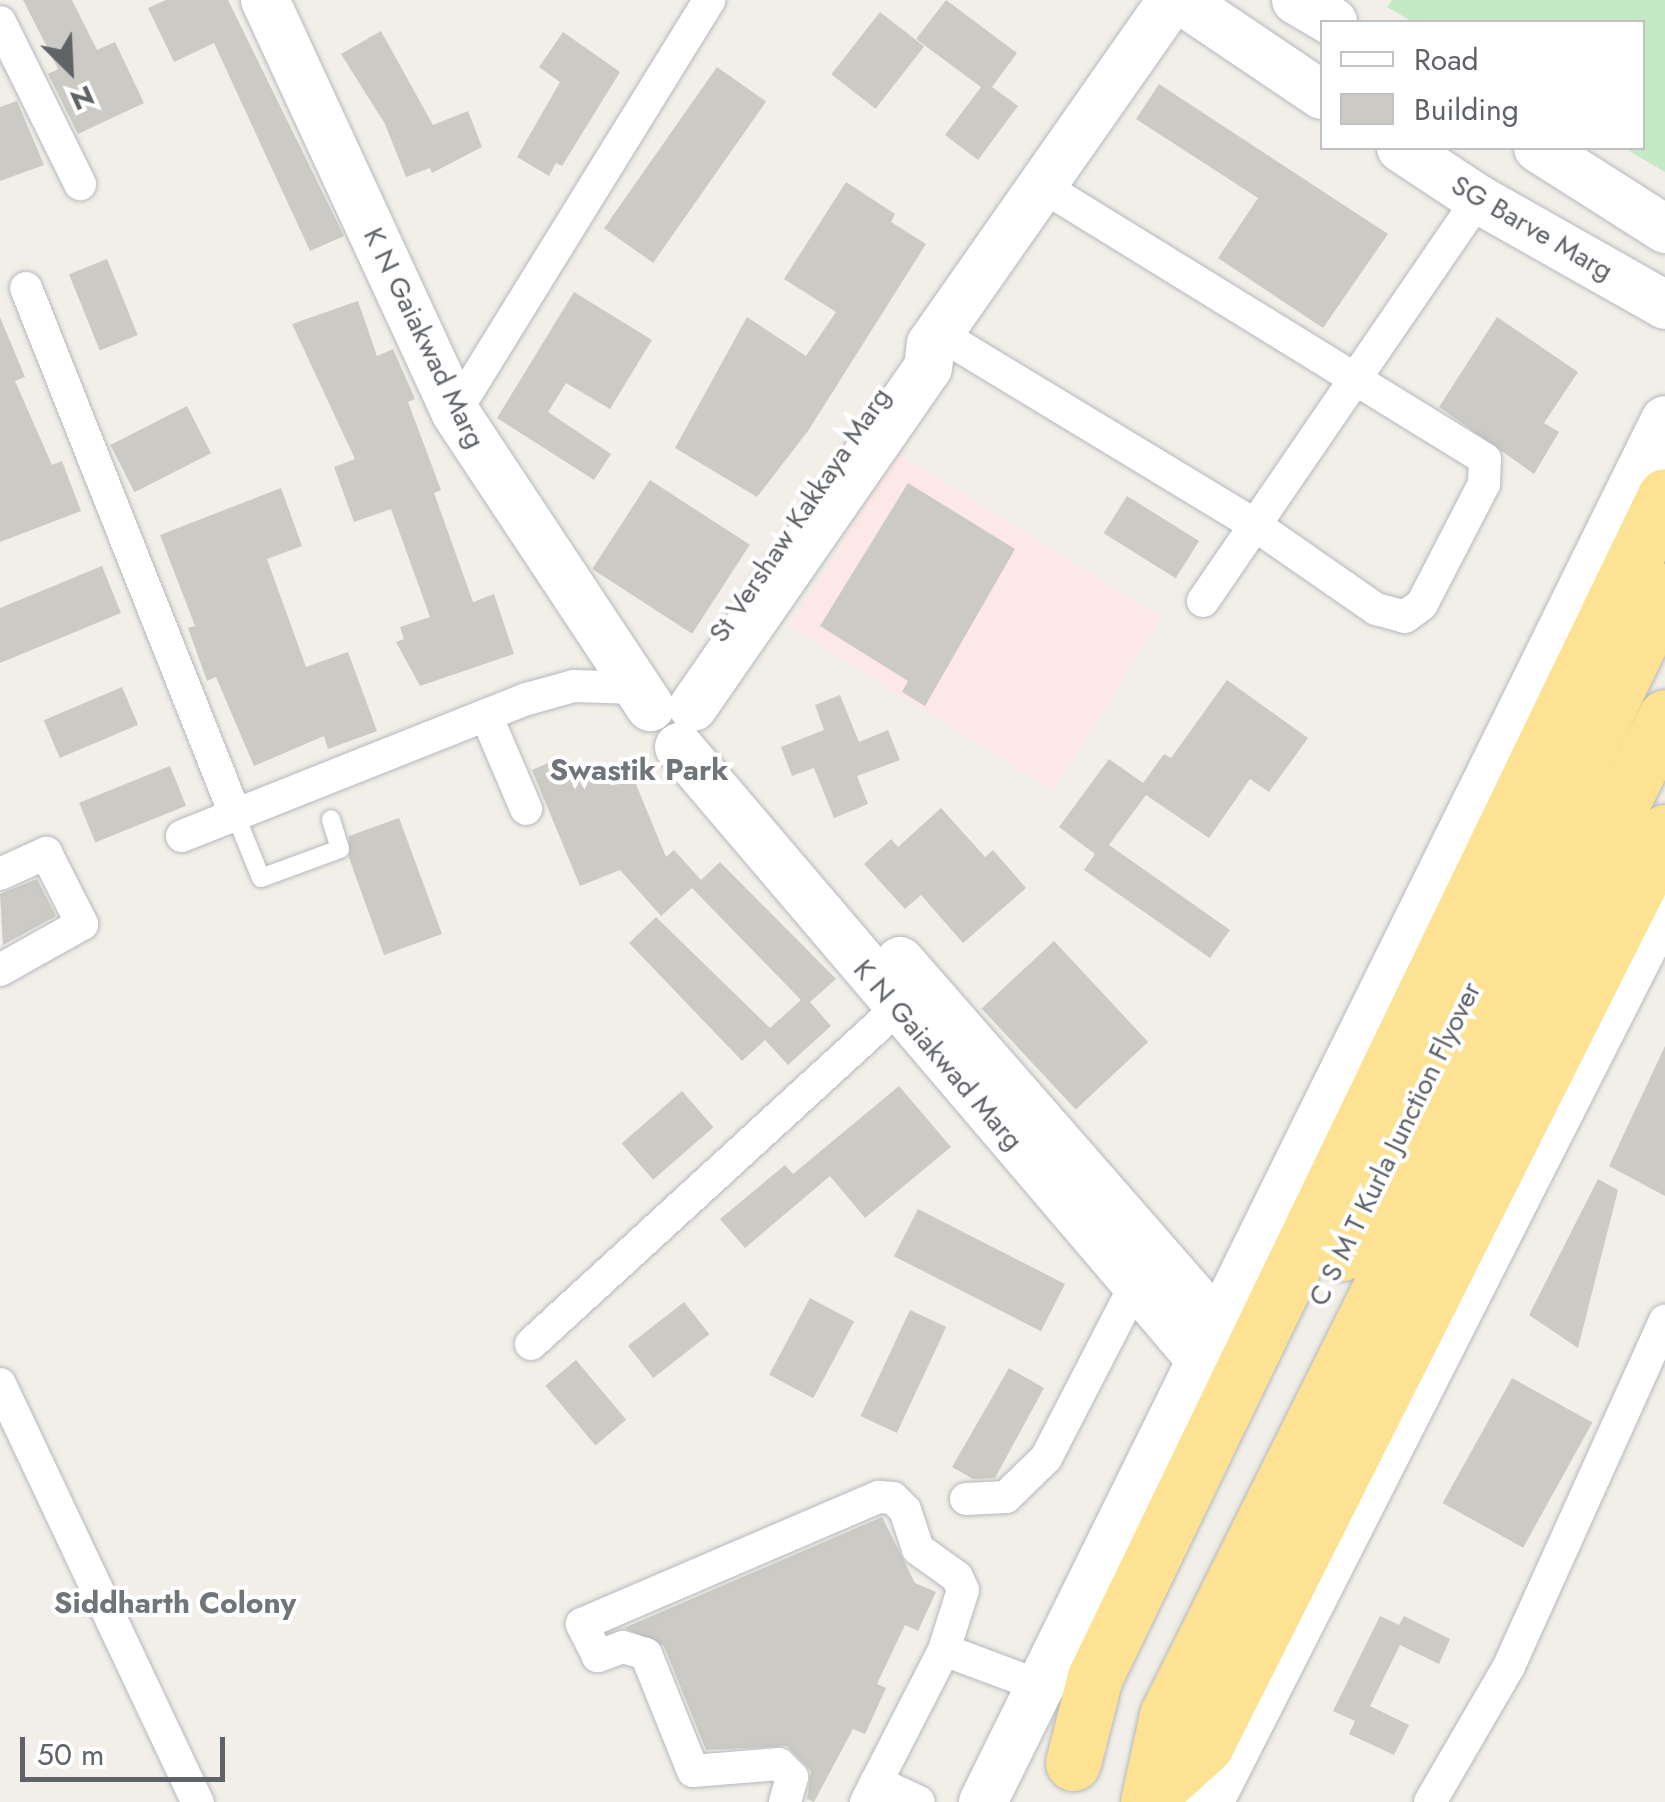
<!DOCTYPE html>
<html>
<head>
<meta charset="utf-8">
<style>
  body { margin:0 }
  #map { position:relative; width:1665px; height:1802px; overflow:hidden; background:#f1efe8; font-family:Jost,sans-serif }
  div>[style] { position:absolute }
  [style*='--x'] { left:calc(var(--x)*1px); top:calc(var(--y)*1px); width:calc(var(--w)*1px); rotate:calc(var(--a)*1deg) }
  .medical>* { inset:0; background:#fce8e6; transform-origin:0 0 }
  .green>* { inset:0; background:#c5e8c5 }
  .building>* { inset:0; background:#cccac5; transform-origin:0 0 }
  .roads { filter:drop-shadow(0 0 2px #b5b8bc) drop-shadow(0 0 2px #b5b8bc) }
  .lane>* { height:18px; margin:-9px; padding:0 9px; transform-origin:9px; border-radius:9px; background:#fff }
  .street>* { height:32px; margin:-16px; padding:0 16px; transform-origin:16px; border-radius:16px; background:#fff }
  .secondary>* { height:48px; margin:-24px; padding:0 24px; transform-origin:24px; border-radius:24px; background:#fff }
  .highway>* { height:55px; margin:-27.5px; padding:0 27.5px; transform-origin:27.5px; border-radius:27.5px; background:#fde293 }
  span { translate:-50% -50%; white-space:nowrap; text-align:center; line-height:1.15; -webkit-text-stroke:8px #fff; paint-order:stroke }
  .street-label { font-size:28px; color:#5f6368 }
  .neighbourhood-label { font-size:30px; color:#70757a; font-weight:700 }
  .legend { position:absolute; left:1320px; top:20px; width:325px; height:130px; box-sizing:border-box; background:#fff; border:2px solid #bfc1c3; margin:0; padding:12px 18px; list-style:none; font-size:30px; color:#5f6368 }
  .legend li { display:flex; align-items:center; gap:20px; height:50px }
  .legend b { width:50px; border:2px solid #bfc1c3 }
  .north { position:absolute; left:20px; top:20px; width:100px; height:100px; -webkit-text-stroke:8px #fff; paint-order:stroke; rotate:156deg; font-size:28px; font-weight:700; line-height:40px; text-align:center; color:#5f6368 }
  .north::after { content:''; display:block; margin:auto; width:35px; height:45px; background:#5f6368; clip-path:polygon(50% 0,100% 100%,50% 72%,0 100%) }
  .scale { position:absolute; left:20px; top:1737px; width:205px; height:45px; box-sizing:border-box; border:5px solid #5f6368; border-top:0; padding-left:12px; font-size:30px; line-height:35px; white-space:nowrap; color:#5f6368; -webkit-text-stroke:8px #fff; paint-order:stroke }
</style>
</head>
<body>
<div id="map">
  <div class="medical">
    <i style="left:898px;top:453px;width:311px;height:204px;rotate:32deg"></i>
  </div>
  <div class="green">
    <i style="clip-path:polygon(1392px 0,1665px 0,1665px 172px,1624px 148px,1642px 148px,1642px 22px,1413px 22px,1387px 7px)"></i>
  </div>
  <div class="building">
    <i style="clip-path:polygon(23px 0,72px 0,97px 50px,115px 42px,144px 103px,78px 134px,48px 74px,58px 69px)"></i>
    <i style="clip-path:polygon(166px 0,228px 0,344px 236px,310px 251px,214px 43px,174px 62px,148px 8px)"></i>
    <i style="clip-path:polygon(946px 0,1017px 53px,992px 87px,1018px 106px,978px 160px,945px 135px,981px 87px,916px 39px)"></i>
    <i style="left:880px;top:12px;width:56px;height:79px;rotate:38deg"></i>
    <i style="clip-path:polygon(381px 31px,433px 125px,468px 111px,482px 147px,432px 173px,430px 168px,406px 177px,385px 124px,341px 54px)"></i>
    <i style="clip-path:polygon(563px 32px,620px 72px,562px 166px,556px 163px,549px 176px,517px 157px,560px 82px,539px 67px)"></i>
    <i style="left:717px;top:67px;width:60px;height:197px;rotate:35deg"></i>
    <i style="clip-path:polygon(1159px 84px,1388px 234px,1323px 328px,1218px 258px,1258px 198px,1136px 119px)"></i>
    <i style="clip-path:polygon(17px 101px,44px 165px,0 181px,0 107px)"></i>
    <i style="clip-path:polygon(846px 182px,895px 214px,891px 222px,926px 244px,808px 431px,757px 497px,675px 448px,747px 317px,806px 356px,836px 312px,784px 279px)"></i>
    <i style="left:107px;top:259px;width:82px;height:41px;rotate:68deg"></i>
    <i style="clip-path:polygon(574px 292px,652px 340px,610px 409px,566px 383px,548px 412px,611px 454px,594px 480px,497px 418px)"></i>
    <i style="clip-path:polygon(358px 301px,377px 356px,393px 349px,415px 399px,408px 402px,441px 490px,434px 493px,473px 602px,494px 594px,514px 654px,420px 686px,396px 642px,404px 639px,400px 627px,430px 617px,391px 509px,354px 522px,334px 467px,355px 459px,292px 324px)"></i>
    <i style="clip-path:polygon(0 317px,25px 377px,15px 381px,52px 465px,62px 461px,81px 511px,0 542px)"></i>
    <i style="clip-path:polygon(1497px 317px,1578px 372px,1544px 423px,1559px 432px,1534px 474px,1439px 407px)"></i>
    <i style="left:187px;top:406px;width:53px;height:86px;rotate:63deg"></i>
    <i style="left:650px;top:480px;width:119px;height:106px;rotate:33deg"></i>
    <i style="clip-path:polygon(908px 483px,1015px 549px,925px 706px,902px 692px,908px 681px,820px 626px)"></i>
    <i style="clip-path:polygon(281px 488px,302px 546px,267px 559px,306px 667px,348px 652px,377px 731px,328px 749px,324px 736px,254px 766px,216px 677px,207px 681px,188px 628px,195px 626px,160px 535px)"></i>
    <i style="left:1127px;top:496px;width:85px;height:44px;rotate:32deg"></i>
    <i style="clip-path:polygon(102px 566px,121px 613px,0 663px,0 608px)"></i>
    <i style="clip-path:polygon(1227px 680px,1308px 738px,1269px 792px,1250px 779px,1209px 838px,1146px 795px,1109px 845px,1230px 930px,1210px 958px,1084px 870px,1095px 854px,1059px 827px,1109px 759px,1143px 783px,1164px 754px,1171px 758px)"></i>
    <i style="left:122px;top:687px;width:41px;height:85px;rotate:67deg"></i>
    <i style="clip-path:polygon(840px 695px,859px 742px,888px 730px,900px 760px,857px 776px,868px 804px,834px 818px,814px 768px,792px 776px,781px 747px,824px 730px,815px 705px)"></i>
    <i style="clip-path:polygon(562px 757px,572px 780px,604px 767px,611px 786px,633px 777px,666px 857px,674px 850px,701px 880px,720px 862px,836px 979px,810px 1002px,831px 1026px,788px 1065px,765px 1040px,742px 1061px,629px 943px,656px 917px,770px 1028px,801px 1000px,692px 888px,661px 916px,620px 870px,580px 886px,532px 770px)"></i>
    <i style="left:170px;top:766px;width:43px;height:98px;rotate:68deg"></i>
    <i style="clip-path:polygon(941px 808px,985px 857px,993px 850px,1026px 888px,963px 943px,921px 895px,905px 909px,864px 864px,891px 839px,898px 847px)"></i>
    <i style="clip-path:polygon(399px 818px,442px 934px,384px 955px,349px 858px,349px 836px)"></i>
    <i style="clip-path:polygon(37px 879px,56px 916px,3px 945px,0 894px)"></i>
    <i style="left:1054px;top:941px;width:138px;height:99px;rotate:47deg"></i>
    <i style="clip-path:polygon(1665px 1046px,1665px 1196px,1609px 1166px)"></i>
    <i style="clip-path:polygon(899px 1086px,951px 1147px,865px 1218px,830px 1176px,745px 1248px,720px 1219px,785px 1165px,793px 1174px)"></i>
    <i style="left:682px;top:1091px;width:48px;height:80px;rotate:49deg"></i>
    <i style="clip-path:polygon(1598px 1179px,1618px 1190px,1578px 1348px,1529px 1315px)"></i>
    <i style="left:918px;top:1209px;width:165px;height:53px;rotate:27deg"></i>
    <i style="left:810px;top:1298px;width:50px;height:87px;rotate:28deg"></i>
    <i style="left:684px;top:1302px;width:41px;height:71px;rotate:52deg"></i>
    <i style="left:910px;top:1310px;width:40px;height:117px;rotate:25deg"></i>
    <i style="left:576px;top:1360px;width:78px;height:40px;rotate:50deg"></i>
    <i style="clip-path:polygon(1009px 1368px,1044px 1388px,995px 1478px,973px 1479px,952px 1467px)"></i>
    <i style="left:1512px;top:1378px;width:92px;height:143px;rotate:29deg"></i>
    <i style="clip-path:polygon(882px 1517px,915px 1583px,936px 1592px,918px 1631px,905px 1625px,877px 1684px,886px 1688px,865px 1734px,853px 1729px,814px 1802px,807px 1799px,811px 1771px,787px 1746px,706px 1750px,664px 1646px,624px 1628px)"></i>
    <i style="clip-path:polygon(1380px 1616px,1399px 1625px,1404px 1616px,1450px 1639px,1439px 1664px,1400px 1645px,1370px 1706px,1409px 1725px,1394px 1755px,1349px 1734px,1355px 1721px,1333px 1711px)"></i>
  </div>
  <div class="roads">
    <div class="lane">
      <i style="--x:235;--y:814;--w:69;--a:67.9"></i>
      <i style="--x:261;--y:878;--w:84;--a:-20.2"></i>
      <i style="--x:340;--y:849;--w:31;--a:-107"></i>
    </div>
    <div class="street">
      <i style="--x:0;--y:22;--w:181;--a:63.7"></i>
      <i style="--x:26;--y:288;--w:566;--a:68.33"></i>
      <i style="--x:938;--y:333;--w:371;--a:31.2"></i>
      <i style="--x:1255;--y:525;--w:147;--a:34.8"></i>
      <i style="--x:1376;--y:609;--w:30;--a:15"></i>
      <i style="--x:1405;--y:617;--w:21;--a:-37"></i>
      <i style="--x:1422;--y:604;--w:135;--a:-62.7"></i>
      <i style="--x:1484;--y:484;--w:25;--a:-88"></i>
      <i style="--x:1485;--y:459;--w:520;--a:-148.36"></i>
      <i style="--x:455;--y:412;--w:484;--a:-58.3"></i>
      <i style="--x:1203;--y:601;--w:487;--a:-55.6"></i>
      <i style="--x:486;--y:715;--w:102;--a:66.9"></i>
      <i style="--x:182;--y:836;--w:371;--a:-21.7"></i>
      <i style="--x:527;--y:699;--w:49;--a:-15.5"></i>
      <i style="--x:574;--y:686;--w:63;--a:1.8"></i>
      <i style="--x:0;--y:874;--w:51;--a:-24.5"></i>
      <i style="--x:46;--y:853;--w:80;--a:63.1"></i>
      <i style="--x:82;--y:924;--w:94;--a:150.7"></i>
      <i style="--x:531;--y:1344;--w:520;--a:-42.5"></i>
      <i style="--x:0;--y:1384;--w:463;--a:64.7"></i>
      <i style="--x:966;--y:1499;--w:40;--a:-2.9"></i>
      <i style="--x:1006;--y:1497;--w:56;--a:-44.3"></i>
      <i style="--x:1046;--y:1458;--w:214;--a:-62.7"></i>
      <i style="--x:876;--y:1782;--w:47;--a:24.9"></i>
      <i style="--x:785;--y:1802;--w:26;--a:-74"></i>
      <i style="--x:792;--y:1777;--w:18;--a:-135"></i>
      <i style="--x:779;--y:1764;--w:86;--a:175.3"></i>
      <i style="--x:693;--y:1771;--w:126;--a:-111.9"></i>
      <i style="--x:646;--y:1654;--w:24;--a:-163"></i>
      <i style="--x:623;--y:1647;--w:27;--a:160"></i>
      <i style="--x:598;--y:1656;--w:36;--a:-117"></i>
      <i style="--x:582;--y:1624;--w:323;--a:-23.2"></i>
      <i style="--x:879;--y:1497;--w:14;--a:4"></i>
      <i style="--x:893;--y:1498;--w:17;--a:45"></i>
      <i style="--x:905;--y:1510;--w:41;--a:71.6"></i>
      <i style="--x:918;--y:1549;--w:48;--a:35.7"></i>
      <i style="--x:957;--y:1577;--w:14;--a:65"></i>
      <i style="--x:963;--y:1590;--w:63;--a:107.6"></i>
      <i style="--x:944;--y:1650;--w:106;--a:20.5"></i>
      <i style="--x:866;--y:1802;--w:171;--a:-62.8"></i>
      <i style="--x:1430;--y:1802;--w:157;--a:-59.8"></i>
      <i style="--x:1509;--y:1666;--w:379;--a:-65.7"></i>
    </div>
    <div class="secondary">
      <i style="--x:265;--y:0;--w:454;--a:65.2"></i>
      <i style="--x:455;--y:412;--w:354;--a:56.5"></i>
      <i style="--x:1181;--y:0;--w:170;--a:34"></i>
      <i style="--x:1296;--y:0;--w:43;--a:30.7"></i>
      <i style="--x:1401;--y:148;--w:92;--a:33.5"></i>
      <i style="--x:1478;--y:199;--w:215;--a:29.5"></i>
      <i style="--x:1538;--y:148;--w:151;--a:32.5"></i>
      <i style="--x:693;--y:707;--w:412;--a:-55.3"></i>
      <i style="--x:928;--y:368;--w:24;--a:-83"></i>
      <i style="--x:931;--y:344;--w:420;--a:-55"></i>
      <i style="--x:679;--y:747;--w:804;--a:49.59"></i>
      <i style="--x:900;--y:961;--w:483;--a:48.9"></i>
      <i style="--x:983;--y:1802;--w:1541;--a:-63.73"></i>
      <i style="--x:1209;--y:1802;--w:1008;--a:-63.1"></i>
    </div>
    <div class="highway">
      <i style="--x:1342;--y:1253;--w:737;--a:-63.99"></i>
      <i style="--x:1073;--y:1763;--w:89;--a:-75.7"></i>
      <i style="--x:1095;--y:1677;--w:1311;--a:-64.24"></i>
      <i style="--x:1150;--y:1796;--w:76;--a:-42.3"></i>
      <i style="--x:1206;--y:1745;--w:1022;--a:-63.31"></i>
      <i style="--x:1148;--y:1802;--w:89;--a:-77.7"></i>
      <i style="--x:1167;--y:1715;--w:1115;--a:-63.48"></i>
    </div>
  </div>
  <div class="street-label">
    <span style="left:1532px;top:228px;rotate:30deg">SG Barve Marg</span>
    <span style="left:424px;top:338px;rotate:64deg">K N Gaiakwad Marg</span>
    <span style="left:800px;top:515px;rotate:-56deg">St Vershaw Kakkaya Marg</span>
    <span style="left:938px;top:1055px;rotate:49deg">K N Gaiakwad Marg</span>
    <span style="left:1395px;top:1144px;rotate:-64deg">C S M T Kurla Junction Flyover</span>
  </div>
  <div class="neighbourhood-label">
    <span style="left:639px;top:770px">Swastik Park</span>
    <span style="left:175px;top:1603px">Siddharth Colony</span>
  </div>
  <ul class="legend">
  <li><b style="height:12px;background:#fff"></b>Road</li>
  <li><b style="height:28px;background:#cccac5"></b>Building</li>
  </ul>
  <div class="north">N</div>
  <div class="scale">50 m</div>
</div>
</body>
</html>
